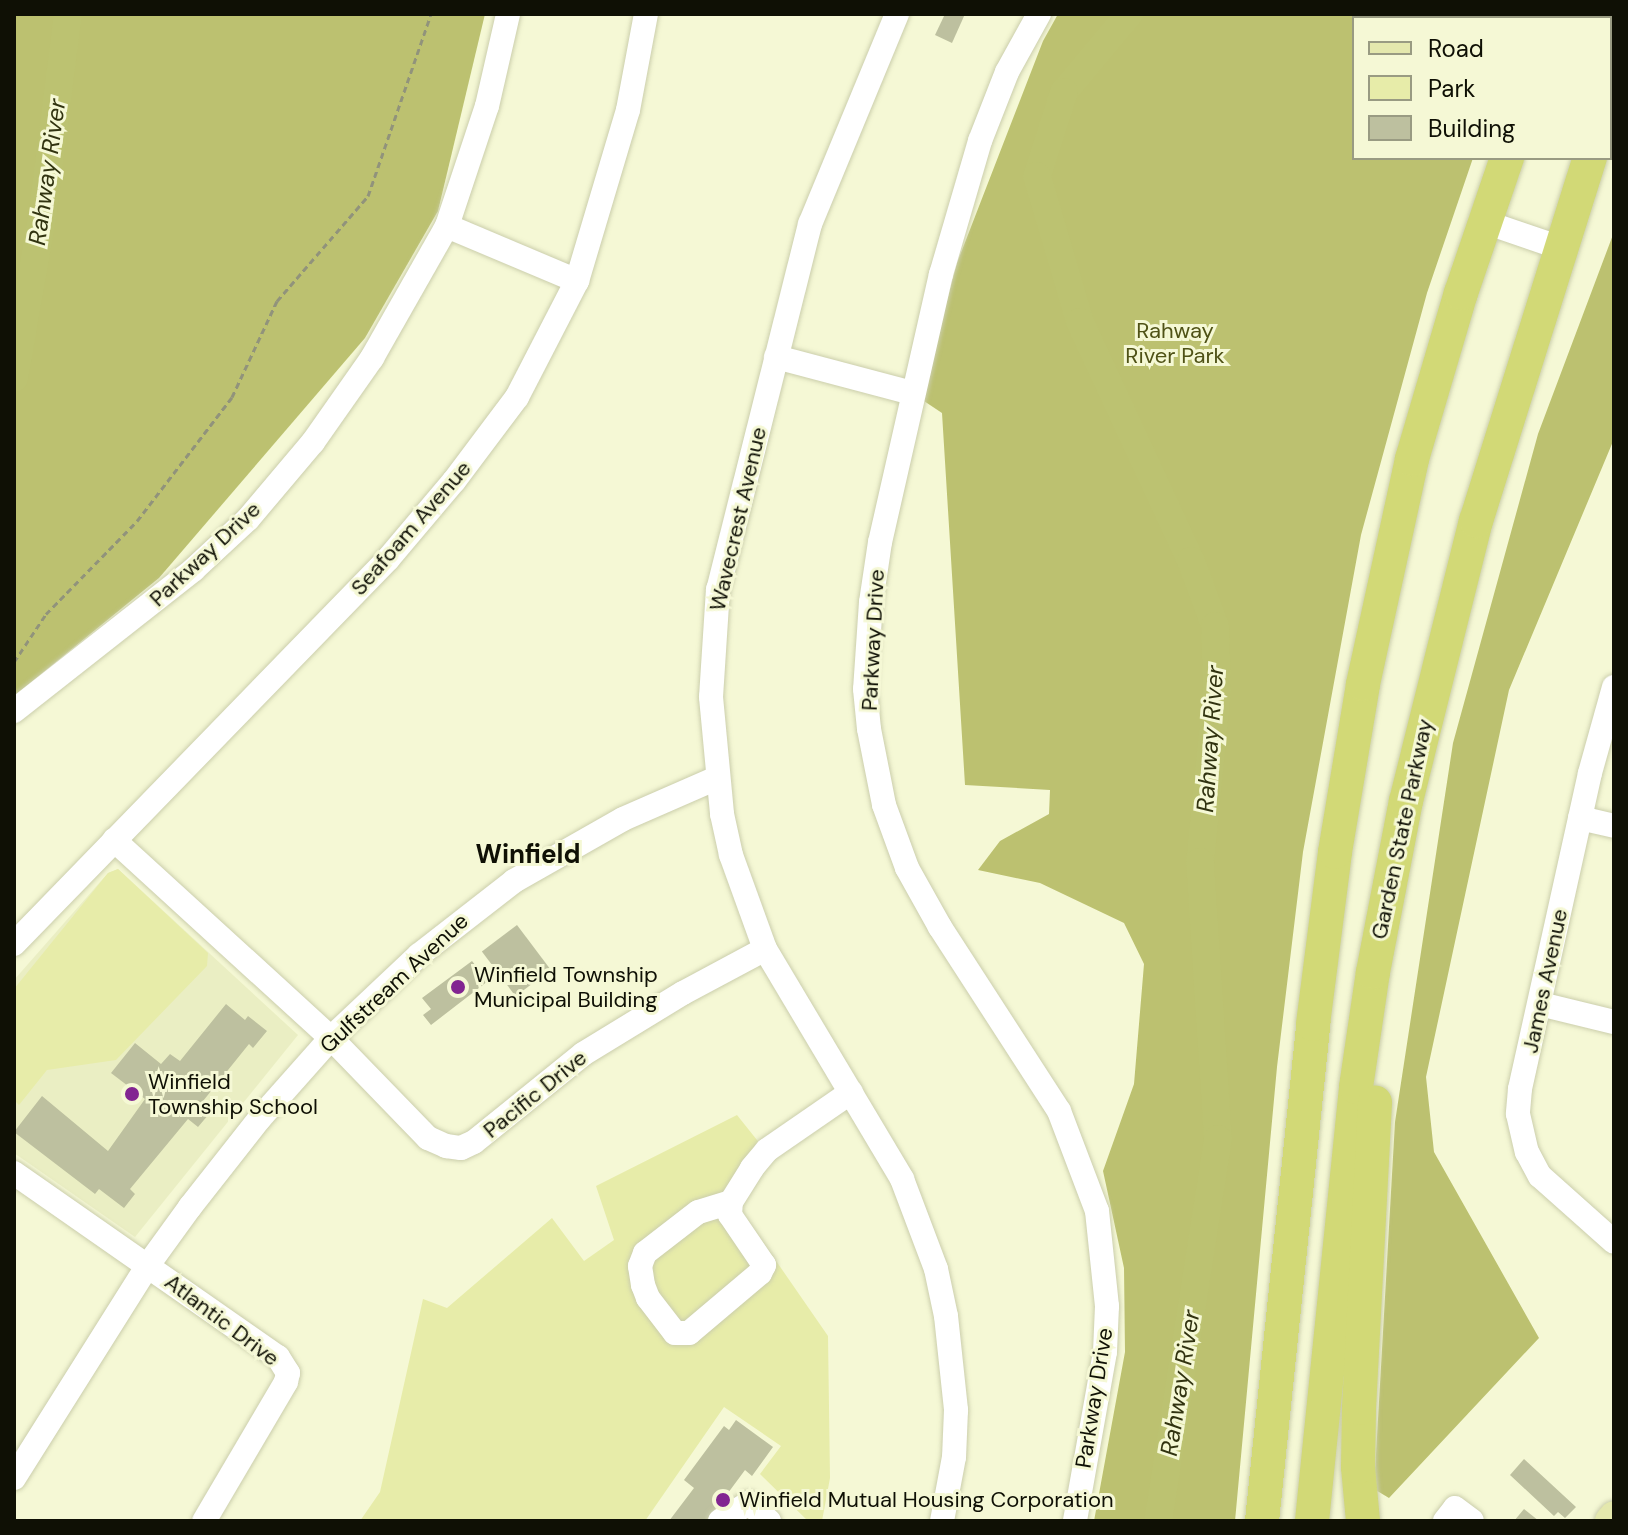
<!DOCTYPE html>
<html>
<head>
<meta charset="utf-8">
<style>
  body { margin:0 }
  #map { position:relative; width:1628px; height:1535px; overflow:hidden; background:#f5f8d5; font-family:"DM Sans",sans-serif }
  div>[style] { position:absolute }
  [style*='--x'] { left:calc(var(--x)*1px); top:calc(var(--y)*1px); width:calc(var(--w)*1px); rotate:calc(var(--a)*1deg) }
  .built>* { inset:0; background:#eaeec3 }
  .green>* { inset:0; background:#e7eca9 }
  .forest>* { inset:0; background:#bcc170 }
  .river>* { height:28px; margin:-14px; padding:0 14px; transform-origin:14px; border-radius:14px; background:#bcc271 }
  .building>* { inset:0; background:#bdc09f; transform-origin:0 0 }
  .path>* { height:3px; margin-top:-1.5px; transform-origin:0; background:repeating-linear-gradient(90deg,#91937b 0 6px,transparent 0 10px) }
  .roads { filter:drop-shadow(0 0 2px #cbceac) drop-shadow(0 0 2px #cbceac) }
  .minor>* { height:24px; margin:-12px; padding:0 12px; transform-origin:12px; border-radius:12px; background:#fff }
  .major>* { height:30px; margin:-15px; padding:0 15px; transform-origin:15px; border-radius:15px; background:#e4e8ad }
  .highway>* { height:34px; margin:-17px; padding:0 17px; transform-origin:17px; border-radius:17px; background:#d2d976 }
  .dots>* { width:22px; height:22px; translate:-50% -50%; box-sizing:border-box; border:4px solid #f5f8d5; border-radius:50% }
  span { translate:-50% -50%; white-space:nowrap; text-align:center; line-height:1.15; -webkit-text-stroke:6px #f5f8d5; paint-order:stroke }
  .park-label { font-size:22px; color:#4f5216 }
  .street-label { font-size:22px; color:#0f1005 }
  .poi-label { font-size:22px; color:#0f1005 }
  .left { translate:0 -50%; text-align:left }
  .water-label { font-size:24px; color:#313310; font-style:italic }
  .quarter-label { font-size:26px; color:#0f1005; font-weight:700 }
  .frame { position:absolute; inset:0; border:16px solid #0f1005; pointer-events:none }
  .legend { position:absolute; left:1352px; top:16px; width:260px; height:144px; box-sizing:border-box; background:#f5f8d5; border:2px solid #999b82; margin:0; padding:10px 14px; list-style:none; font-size:24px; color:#0f1005 }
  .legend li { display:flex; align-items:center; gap:16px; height:40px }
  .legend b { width:40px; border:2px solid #999b82 }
</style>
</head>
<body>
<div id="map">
  <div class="built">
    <i style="clip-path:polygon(118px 869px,298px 1035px,135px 1237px,14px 1153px,14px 980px,108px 873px)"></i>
  </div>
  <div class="green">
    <i style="clip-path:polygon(118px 869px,208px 953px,207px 966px,116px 1060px,47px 1070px,19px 1105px,14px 1100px,14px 989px,108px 873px)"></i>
    <i style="clip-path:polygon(737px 1115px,761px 1145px,727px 1190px,828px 1336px,830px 1478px,822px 1521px,808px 1521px,760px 1474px,781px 1446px,724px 1407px,645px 1521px,360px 1521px,380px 1492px,423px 1299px,447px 1308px,552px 1218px,584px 1261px,614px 1240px,596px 1186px)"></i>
  </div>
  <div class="forest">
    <i style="clip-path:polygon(14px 14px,485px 14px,438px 211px,365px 338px,159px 578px,14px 696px)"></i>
    <i style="clip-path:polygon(1058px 14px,1521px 14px,1520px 18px,1354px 18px,1354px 158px,1473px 158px,1427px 293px,1361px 535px,1303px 852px,1277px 1067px,1235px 1521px,1094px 1521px,1125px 1352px,1124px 1268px,1103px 1171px,1134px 1084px,1144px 964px,1124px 923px,1040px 883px,978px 870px,1000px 841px,1049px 814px,1050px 790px,965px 785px,942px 413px,921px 399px,957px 263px,1043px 41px)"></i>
    <i style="clip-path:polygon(1614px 232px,1614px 439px,1509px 690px,1426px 1077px,1434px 1152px,1539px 1338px,1389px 1498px,1374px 1489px,1395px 1122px,1453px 743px,1538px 434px)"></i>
  </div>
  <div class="river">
    <i style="--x:1129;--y:14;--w:102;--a:129.8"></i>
    <i style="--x:1064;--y:92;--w:88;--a:107.8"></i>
    <i style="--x:1037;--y:176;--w:152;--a:73.6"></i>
    <i style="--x:1080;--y:322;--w:264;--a:65.1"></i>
    <i style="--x:1191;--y:561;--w:69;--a:69.7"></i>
    <i style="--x:1215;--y:626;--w:64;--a:88.2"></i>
    <i style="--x:1217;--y:690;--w:173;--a:95.6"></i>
    <i style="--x:1200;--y:862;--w:278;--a:86.3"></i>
    <i style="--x:1218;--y:1139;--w:387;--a:98.9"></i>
    <i style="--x:14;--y:378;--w:169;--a:-80.1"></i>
    <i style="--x:43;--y:211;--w:199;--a:-82.8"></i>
  </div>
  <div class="building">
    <i style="clip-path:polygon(945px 14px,965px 14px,952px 43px,935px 35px)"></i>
    <i style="left:517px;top:925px;width:56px;height:44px;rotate:53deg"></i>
    <i style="clip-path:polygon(472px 961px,488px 981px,431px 1025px,423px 1015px,431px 1009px,422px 998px)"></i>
    <i style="clip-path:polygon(226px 1004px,245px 1020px,248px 1016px,267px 1031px,253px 1048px,249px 1044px,199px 1106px,209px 1114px,198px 1127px,188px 1119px,130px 1189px,135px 1194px,124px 1208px,99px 1189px,95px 1194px,14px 1132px,42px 1096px,108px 1151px,145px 1099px,111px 1073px,135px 1043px,161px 1064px,170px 1054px,180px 1061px)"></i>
    <i style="clip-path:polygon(736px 1420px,773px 1447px,752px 1476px,745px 1470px,728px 1493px,733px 1497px,723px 1509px,718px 1505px,706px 1521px,669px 1521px,694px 1488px,684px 1480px,724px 1426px,729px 1430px)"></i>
    <i style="clip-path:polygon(1524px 1459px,1576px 1507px,1565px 1518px,1558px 1512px,1554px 1516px,1510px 1475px)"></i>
    <i style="clip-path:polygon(1524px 1509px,1539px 1521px,1514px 1521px)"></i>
  </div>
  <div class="path">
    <i style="--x:14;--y:662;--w:58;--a:-56.3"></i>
    <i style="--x:46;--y:614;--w:130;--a:-45.6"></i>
    <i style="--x:137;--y:521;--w:156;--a:-52.5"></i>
    <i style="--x:232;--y:397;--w:106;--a:-64.9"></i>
    <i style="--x:277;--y:301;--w:139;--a:-49.1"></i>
    <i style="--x:368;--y:196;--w:193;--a:-70.9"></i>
  </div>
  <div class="roads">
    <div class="minor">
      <i style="--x:897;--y:14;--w:227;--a:112.5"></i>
      <i style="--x:810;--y:224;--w:376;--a:104.1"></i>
      <i style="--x:718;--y:589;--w:108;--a:93.7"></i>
      <i style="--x:711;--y:697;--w:118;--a:84.6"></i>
      <i style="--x:722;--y:814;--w:42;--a:77.6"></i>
      <i style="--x:731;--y:855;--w:100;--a:70.1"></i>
      <i style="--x:765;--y:949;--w:268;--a:59.2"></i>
      <i style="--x:902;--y:1179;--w:96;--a:69.3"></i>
      <i style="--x:936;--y:1269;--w:48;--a:78"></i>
      <i style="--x:946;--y:1316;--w:95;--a:83.9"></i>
      <i style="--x:956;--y:1410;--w:47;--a:92.4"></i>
      <i style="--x:954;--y:1457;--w:65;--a:100.6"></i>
      <i style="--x:1039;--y:14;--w:66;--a:118.9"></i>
      <i style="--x:1007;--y:72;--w:74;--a:111.4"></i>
      <i style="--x:980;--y:141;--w:139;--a:106.3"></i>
      <i style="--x:941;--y:274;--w:275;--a:102.8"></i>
      <i style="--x:880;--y:542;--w:61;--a:98.5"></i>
      <i style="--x:871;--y:602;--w:87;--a:93.9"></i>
      <i style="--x:865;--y:689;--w:40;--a:84.3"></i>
      <i style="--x:869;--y:729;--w:77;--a:78.8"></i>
      <i style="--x:884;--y:805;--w:67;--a:69.9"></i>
      <i style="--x:907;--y:868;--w:68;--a:60.8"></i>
      <i style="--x:940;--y:927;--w:219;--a:57.1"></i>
      <i style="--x:1059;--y:1111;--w:107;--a:69.2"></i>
      <i style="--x:1097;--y:1211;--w:96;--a:84"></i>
      <i style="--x:1107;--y:1306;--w:46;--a:92.5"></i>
      <i style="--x:1105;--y:1352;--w:172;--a:100.1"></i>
      <i style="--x:1610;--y:142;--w:10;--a:-66"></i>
      <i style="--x:1485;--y:222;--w:80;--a:18.9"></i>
      <i style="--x:1561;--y:248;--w:17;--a:-65"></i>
      <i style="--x:447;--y:226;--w:141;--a:22.9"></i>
      <i style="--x:776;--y:357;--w:141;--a:14.8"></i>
      <i style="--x:1614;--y:687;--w:89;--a:105.6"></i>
      <i style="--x:1590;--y:773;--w:324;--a:102.5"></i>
      <i style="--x:1520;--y:1089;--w:25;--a:95"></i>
      <i style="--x:1518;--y:1114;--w:39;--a:77"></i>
      <i style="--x:1527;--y:1152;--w:27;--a:62"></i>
      <i style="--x:1540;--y:1176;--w:99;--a:41.7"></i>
      <i style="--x:14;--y:711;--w:228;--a:-38.2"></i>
      <i style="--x:193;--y:570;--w:75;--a:-42.8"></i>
      <i style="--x:248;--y:519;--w:101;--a:-49.8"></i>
      <i style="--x:313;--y:442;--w:103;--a:-54.9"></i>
      <i style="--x:372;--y:358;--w:152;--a:-60.4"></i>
      <i style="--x:447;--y:226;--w:126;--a:-71.6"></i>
      <i style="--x:487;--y:106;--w:94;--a:-77.1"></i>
      <i style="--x:1580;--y:818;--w:35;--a:13"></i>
      <i style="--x:114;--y:840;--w:294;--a:42.4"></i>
      <i style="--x:331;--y:1038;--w:139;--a:45.9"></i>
      <i style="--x:428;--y:1138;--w:20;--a:24"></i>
      <i style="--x:446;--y:1146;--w:15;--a:8"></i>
      <i style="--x:461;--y:1148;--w:14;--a:-25"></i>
      <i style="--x:474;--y:1142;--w:140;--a:-38.9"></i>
      <i style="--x:583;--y:1054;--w:117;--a:-31.4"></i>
      <i style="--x:683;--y:993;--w:93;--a:-28.2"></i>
      <i style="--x:14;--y:944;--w:537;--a:-45.83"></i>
      <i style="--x:388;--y:559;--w:102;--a:-49.8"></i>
      <i style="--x:454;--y:481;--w:105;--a:-53.1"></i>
      <i style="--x:517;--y:397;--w:131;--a:-62.7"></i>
      <i style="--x:577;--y:281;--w:178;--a:-73.4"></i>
      <i style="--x:628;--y:110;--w:98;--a:-79.4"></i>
      <i style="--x:1540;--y:1004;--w:76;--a:13.7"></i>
      <i style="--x:14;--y:1173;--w:322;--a:34.9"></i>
      <i style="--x:278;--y:1357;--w:19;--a:58"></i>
      <i style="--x:288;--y:1373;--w:9;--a:103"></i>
      <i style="--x:286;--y:1382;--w:161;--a:120.5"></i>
      <i style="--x:731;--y:1202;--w:34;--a:163"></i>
      <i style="--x:698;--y:1212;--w:67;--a:142.3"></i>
      <i style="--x:645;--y:1253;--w:14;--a:111"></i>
      <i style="--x:640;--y:1266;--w:19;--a:81"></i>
      <i style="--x:643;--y:1285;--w:14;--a:69"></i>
      <i style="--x:648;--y:1298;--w:44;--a:52.4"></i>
      <i style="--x:675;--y:1333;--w:14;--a:0"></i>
      <i style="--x:689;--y:1333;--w:93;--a:-40.2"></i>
      <i style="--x:760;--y:1273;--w:9;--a:-63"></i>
      <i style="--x:764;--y:1265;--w:60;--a:-124.2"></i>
      <i style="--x:730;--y:1215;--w:13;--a:-86"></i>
      <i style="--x:731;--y:1202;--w:40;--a:-58"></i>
      <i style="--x:752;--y:1168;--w:23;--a:-50"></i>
      <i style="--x:767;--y:1150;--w:102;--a:-34.6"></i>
      <i style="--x:14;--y:1478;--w:252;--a:-57.8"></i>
      <i style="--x:148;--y:1265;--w:72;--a:-54.1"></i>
      <i style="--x:190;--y:1207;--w:113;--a:-51.8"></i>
      <i style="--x:260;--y:1118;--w:107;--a:-48.4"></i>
      <i style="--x:331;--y:1038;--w:121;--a:-43.3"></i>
      <i style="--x:419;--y:955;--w:120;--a:-37.9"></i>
      <i style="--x:514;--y:881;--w:125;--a:-29.6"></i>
      <i style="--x:623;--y:819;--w:103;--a:-23.6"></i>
      <i style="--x:720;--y:1521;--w:34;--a:-32"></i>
      <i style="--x:749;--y:1503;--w:27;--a:42"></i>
      <i style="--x:1445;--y:1521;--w:16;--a:-52"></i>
      <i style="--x:1455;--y:1508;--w:21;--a:37"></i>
    </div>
    <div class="major">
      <i style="--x:1610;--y:1521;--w:6;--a:-51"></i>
    </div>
    <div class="highway">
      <i style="--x:1556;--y:18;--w:4;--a:-76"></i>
      <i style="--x:1610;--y:96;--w:13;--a:-72"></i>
      <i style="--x:1262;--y:1521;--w:500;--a:-84.1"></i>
      <i style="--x:1313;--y:1024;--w:173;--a:-82.7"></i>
      <i style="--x:1335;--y:852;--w:170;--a:-80.5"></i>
      <i style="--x:1363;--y:684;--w:230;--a:-77.7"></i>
      <i style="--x:1412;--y:459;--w:173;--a:-73.6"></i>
      <i style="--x:1461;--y:293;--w:143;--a:-71.2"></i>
      <i style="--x:1312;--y:1521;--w:436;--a:-84.2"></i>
      <i style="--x:1356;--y:1087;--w:116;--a:-81.6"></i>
      <i style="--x:1373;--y:972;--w:174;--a:-79.1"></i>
      <i style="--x:1406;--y:801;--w:289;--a:-76"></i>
      <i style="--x:1476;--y:521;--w:380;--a:-72.6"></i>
      <i style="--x:1363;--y:1521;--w:54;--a:-95.3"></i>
      <i style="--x:1358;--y:1467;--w:59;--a:-89"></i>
      <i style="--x:1359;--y:1408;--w:306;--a:-87"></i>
    </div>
  </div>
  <div class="dots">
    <i style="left:458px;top:987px;background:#822591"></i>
    <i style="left:132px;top:1094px;background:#822591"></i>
    <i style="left:723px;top:1500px;background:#822591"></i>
  </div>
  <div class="park-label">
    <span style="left:1175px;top:343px">Rahway<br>River Park</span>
  </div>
  <div class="street-label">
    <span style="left:738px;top:519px;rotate:-77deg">Wavecrest Avenue</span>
    <span style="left:411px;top:528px;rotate:-49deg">Seafoam Avenue</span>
    <span style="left:205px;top:554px;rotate:-43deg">Parkway Drive</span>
    <span style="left:873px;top:640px;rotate:-87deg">Parkway Drive</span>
    <span style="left:1402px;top:829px;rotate:-78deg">Garden State Parkway</span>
    <span style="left:1545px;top:981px;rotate:-78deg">James Avenue</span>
    <span style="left:394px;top:983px;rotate:-43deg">Gulfstream Avenue</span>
    <span style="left:535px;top:1094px;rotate:-39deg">Pacific Drive</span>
    <span style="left:222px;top:1320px;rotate:37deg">Atlantic Drive</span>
    <span style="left:1094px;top:1398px;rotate:-81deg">Parkway Drive</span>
  </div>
  <div class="poi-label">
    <span class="left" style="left:474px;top:987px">Winfield Township<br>Municipal Building</span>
    <span class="left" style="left:148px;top:1094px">Winfield<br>Township School</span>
    <span class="left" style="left:739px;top:1500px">Winfield Mutual Housing Corporation</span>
  </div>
  <div class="water-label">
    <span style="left:47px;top:172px;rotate:-82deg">Rahway River</span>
    <span style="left:1210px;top:739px;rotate:-86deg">Rahway River</span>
    <span style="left:1180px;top:1383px;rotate:-81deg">Rahway River</span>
  </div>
  <div class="quarter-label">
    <span style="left:528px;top:855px">Winfield</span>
  </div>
  <div class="frame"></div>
  <ul class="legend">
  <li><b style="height:10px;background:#e4e8ad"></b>Road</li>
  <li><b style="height:22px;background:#e7eca9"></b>Park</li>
  <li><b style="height:22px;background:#bdc09f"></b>Building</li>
  </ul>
</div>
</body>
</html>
